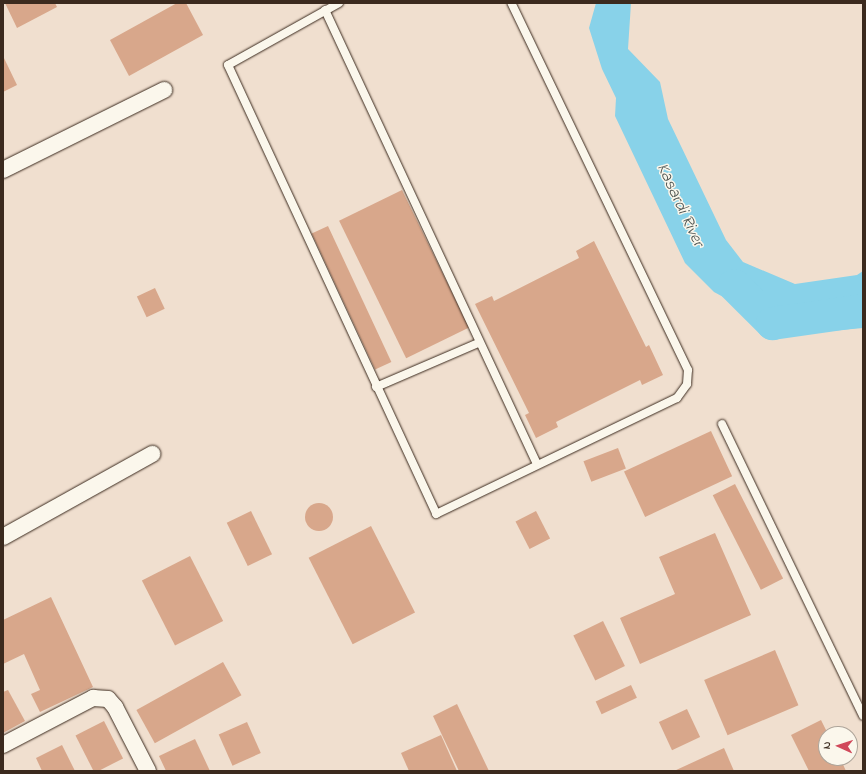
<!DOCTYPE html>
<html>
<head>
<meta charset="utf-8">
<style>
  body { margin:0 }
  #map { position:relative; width:866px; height:774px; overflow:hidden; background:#f0dfcf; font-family:"Indie Flower",sans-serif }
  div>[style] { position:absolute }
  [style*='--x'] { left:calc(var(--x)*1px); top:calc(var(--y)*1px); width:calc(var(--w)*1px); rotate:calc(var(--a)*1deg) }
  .water>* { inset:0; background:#88d2e9 }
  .river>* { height:33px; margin:-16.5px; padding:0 16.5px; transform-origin:16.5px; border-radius:16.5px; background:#88d2e9 }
  .building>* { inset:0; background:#d8a78b; transform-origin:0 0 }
  .round { border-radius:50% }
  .roads { filter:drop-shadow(0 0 1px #3b2a1e) drop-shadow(0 0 1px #3b2a1e) }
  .service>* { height:8px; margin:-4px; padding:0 4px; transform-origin:4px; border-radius:4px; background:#fbf7ec }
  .minor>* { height:16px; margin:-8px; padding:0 8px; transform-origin:8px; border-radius:8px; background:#fbf7ec }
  span { translate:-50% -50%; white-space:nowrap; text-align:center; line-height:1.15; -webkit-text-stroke:3px #fbf7ec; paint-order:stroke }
  .water-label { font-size:17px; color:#4e5451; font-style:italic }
  .frame { position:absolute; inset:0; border:4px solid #3b2a1e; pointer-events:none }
  .north { position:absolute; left:818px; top:726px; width:40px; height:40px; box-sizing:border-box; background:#fbf7ec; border:1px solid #aea59a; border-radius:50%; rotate:273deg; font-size:11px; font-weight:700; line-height:16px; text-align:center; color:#3b2a1e }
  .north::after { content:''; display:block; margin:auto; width:14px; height:18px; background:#d1495b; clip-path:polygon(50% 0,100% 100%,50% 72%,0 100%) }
</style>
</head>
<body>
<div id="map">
  <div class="water">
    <i style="clip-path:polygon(596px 3px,631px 3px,628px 49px,660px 82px,668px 119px,726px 240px,743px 262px,795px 284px,857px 275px,863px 271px,863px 328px,820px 332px,753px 313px,714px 292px,685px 263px,615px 116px,616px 98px,602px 69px,589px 28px)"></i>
  </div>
  <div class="river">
    <i style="--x:734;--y:285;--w:54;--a:45"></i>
    <i style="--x:772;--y:323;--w:92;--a:-8.1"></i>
  </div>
  <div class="building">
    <i style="clip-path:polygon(5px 3px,55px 3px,57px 7px,17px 28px)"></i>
    <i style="clip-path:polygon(177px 3px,186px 3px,203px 35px,129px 76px,110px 40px)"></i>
    <i style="clip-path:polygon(3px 56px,17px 85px,3px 92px)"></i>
    <i style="left:402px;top:190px;width:153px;height:70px;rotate:64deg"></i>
    <i style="left:328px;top:226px;width:150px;height:18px;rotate:65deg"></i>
    <i style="clip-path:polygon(594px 241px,646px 347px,649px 345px,663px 375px,642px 385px,640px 380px,556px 422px,558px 427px,536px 438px,525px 415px,529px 413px,475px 304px,492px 296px,494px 301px,579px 258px,576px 251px)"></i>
    <i style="left:155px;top:288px;width:23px;height:20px;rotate:65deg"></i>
    <i style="left:711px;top:431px;width:50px;height:96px;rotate:65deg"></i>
    <i style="left:618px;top:448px;width:22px;height:37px;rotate:69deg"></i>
    <i style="left:735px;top:484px;width:106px;height:25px;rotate:63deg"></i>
    <i class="round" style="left:305px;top:503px;width:28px;height:28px"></i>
    <i style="left:251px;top:511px;width:48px;height:27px;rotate:64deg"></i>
    <i style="left:536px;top:511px;width:31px;height:23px;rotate:63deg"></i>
    <i style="left:371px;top:526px;width:97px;height:70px;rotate:63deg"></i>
    <i style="clip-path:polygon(715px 533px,751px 615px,640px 664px,620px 618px,675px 594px,659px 557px)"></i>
    <i style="left:190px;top:556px;width:73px;height:54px;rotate:63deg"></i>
    <i style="clip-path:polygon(51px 597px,93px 687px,40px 712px,31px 694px,40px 690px,24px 654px,3px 664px,3px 620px)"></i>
    <i style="left:603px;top:621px;width:50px;height:33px;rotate:64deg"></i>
    <i style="left:775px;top:650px;width:60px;height:77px;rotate:67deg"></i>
    <i style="left:223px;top:662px;width:38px;height:99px;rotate:61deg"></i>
    <i style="left:631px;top:685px;width:14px;height:39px;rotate:65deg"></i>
    <i style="clip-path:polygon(8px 690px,25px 721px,3px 733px,3px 692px)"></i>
    <i style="clip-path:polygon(457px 704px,489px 771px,459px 771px,433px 716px)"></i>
    <i style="left:687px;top:709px;width:31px;height:31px;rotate:65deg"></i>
    <i style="clip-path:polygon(821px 720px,828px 734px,826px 758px,840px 758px,846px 771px,809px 771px,791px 735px)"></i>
    <i style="left:104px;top:721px;width:42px;height:32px;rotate:63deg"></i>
    <i style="left:247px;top:722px;width:34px;height:31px;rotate:66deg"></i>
    <i style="clip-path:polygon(441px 735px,457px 771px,409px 771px,401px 753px)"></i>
    <i style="clip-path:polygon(195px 739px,210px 771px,166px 771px,159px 756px)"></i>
    <i style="clip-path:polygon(62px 745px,75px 771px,42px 771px,36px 758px)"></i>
    <i style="clip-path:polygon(724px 748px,734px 771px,674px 771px)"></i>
  </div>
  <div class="roads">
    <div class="service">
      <i style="--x:339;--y:3;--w:127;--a:150.8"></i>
      <i style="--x:228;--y:65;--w:495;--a:65.1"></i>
      <i style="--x:436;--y:514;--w:267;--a:-25.7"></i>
      <i style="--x:677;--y:398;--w:17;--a:-54"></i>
      <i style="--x:687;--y:384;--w:14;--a:-86"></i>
      <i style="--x:688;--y:370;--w:407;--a:-115.7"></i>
      <i style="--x:325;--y:10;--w:501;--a:64.97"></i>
      <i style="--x:376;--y:387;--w:111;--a:-23.3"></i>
      <i style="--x:722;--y:424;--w:324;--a:64.2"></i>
    </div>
    <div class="minor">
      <i style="--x:3;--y:170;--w:180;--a:-26.4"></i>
      <i style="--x:3;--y:537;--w:171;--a:-29.1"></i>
      <i style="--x:3;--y:745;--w:102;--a:-27.6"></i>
      <i style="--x:93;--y:698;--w:15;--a:4"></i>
      <i style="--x:108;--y:699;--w:11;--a:49"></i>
      <i style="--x:115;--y:707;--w:72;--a:62.7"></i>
    </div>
  </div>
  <div class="water-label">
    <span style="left:680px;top:205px;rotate:65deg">Kasardi River</span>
  </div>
  <div class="frame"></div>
  <div class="north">N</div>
</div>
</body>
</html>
